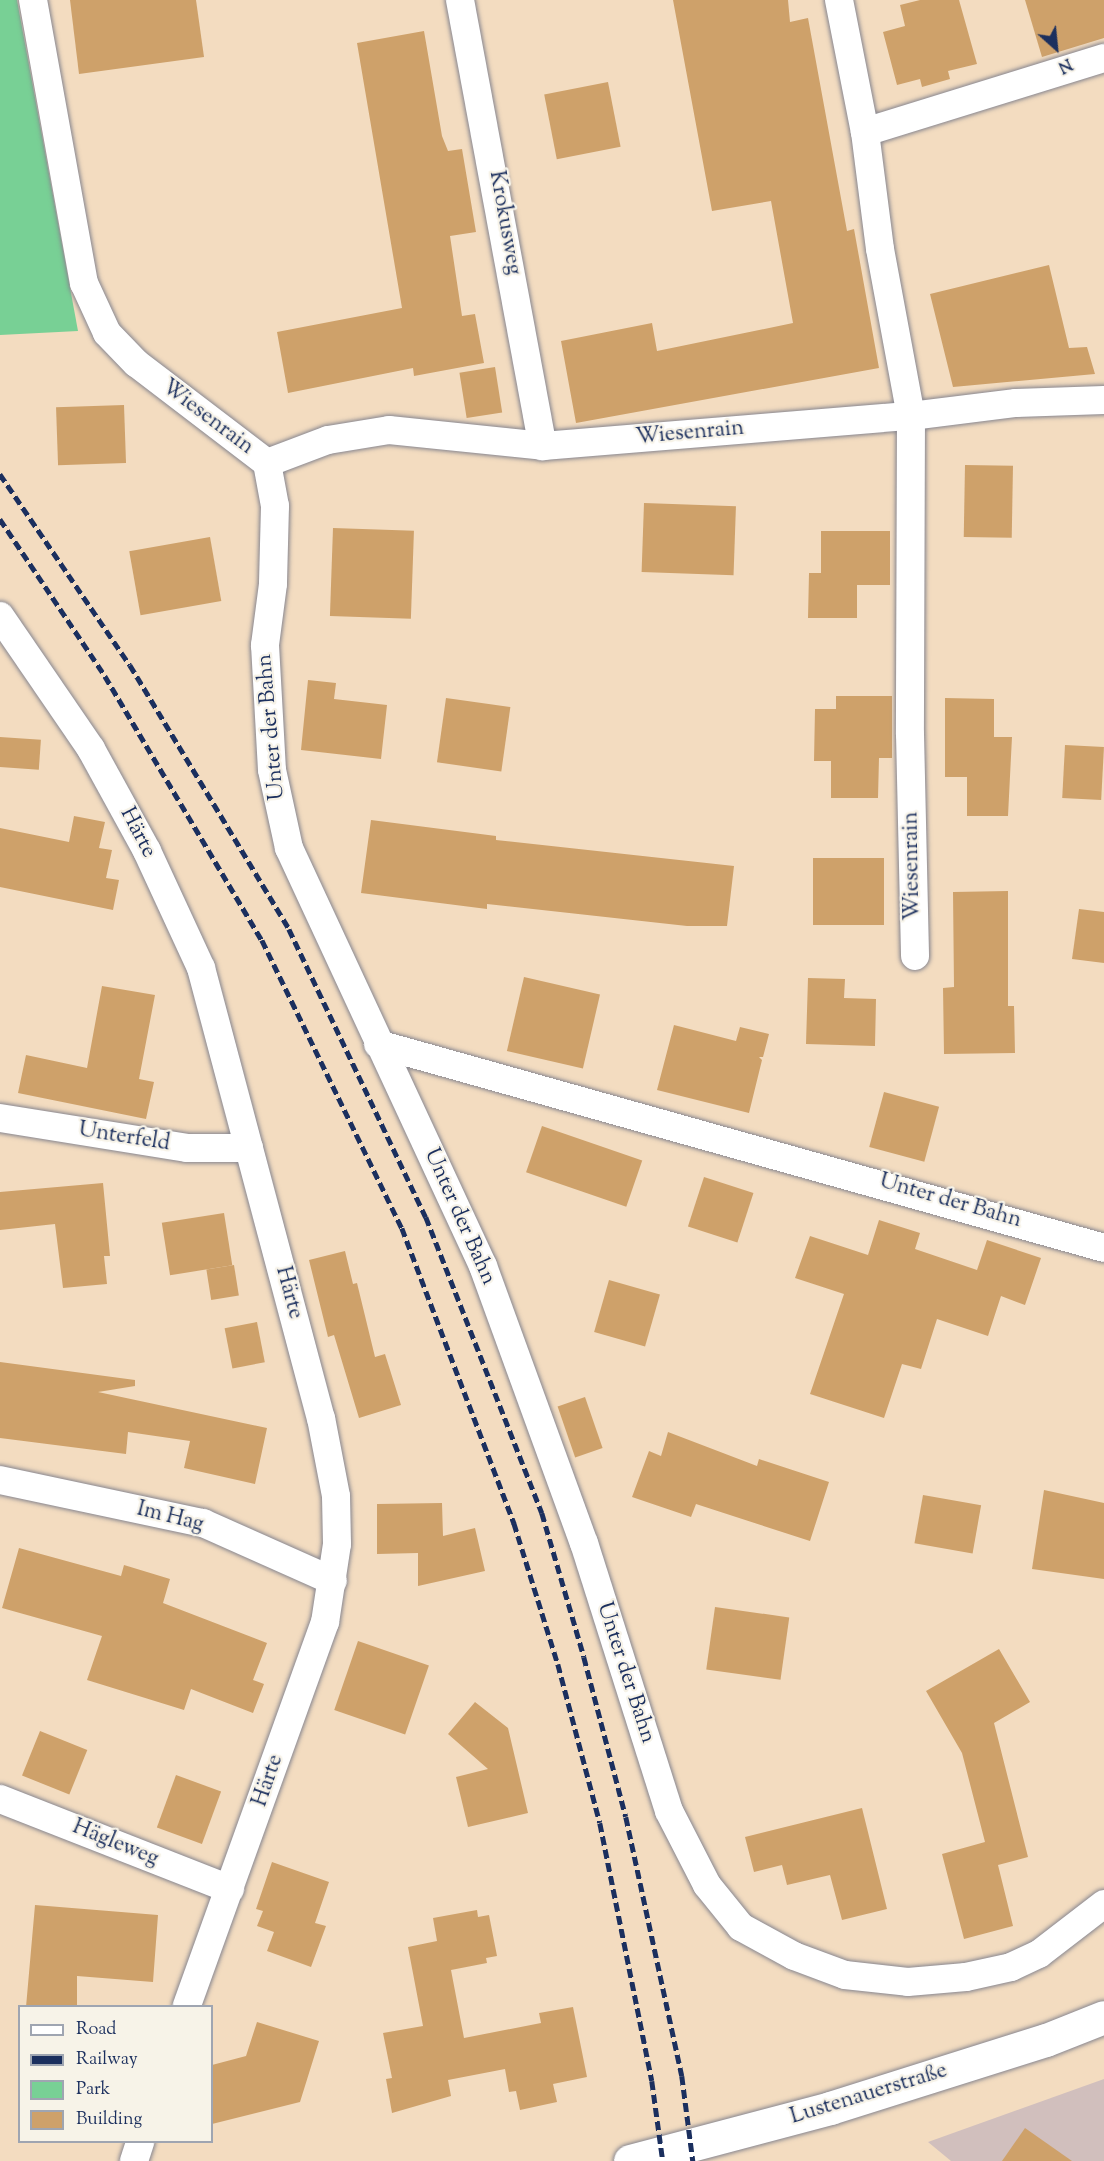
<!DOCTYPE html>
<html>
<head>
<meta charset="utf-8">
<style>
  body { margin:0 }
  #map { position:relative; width:1104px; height:2161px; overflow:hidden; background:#f3dcc0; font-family:"Sorts Mill Goudy",serif }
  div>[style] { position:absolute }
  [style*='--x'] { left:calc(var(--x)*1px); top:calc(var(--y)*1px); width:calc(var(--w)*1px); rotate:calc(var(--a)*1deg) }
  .industrial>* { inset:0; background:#d1bfbd }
  .green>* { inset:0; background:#78d095 }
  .building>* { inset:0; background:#cea16a; transform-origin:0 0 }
  .roads { filter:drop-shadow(0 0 2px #87868f) drop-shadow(0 0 2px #87868f) }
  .street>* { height:28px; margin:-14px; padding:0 14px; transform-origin:14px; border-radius:14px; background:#fff }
  .primary>* { height:33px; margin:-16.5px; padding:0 16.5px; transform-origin:16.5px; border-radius:16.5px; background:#fff }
  .rail>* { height:4.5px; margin-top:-2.25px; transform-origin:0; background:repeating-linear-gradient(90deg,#1b2f5e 0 9px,transparent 0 13.5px) }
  span { translate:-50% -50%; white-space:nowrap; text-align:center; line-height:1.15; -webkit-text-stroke:4.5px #f7f3e8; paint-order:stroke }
  .street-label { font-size:22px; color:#1b2f5e }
  .legend { position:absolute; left:18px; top:2005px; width:195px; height:138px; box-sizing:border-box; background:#f7f3e8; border:2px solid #9fa5b1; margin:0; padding:8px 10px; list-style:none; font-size:18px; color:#1b2f5e }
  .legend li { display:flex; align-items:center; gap:12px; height:30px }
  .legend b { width:30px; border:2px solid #9fa5b1 }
  .north { position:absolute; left:1026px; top:18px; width:60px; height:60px; -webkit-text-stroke:4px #f7f3e8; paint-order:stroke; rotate:153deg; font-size:16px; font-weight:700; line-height:24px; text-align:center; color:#1b2f5e }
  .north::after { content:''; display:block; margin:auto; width:21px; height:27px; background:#1b2f5e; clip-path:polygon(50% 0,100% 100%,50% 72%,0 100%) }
</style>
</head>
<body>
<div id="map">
  <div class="industrial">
    <i style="clip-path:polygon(1104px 2079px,1104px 2161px,951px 2161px,928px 2142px)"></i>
  </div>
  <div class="green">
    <i style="clip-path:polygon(0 0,17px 0,78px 331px,0 335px)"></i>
  </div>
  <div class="building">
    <i style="clip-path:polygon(70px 0,196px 0,204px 57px,79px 74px)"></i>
    <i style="clip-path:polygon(673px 0,788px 0,790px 22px,808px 18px,847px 231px,854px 229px,879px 368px,576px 423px,561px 341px,652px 323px,657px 351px,793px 323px,771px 201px,712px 211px)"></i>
    <i style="clip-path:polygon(920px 0,959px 0,977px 64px,948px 71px,950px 79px,922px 87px,920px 79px,897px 85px,883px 32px,905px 26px,900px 5px)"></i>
    <i style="clip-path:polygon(1025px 0,1104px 0,1104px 38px,1042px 57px)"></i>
    <i style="clip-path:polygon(424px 31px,442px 136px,448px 151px,462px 149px,476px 232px,450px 236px,462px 316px,475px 314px,484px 363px,414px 376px,413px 368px,288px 393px,277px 332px,402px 308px,357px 43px)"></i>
    <i style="left:608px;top:82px;width:66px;height:65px;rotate:79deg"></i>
    <i style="clip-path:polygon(1049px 265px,1069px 348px,1087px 347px,1095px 374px,953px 387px,930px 294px)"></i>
    <i style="left:495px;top:367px;width:46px;height:36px;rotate:81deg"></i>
    <i style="left:124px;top:405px;width:58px;height:68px;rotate:88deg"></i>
    <i style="left:965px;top:465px;width:48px;height:72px;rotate:1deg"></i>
    <i style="left:644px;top:503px;width:92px;height:69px;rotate:2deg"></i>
    <i style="left:333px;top:528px;width:81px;height:88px;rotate:2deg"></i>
    <i style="clip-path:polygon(821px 531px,890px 531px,890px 585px,857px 585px,857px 618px,808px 618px,809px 573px,821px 573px)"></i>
    <i style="left:210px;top:537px;width:65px;height:82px;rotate:80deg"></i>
    <i style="clip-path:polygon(308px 680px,336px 683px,334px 699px,387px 705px,381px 759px,301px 750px)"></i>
    <i style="clip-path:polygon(836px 696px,892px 696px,892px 758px,879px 758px,878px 798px,831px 798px,831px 761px,814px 761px,815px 709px,836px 709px)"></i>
    <i style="left:446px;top:698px;width:65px;height:65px;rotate:8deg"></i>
    <i style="clip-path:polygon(945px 698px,994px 699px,994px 737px,1012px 737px,1008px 816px,967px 816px,967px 777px,945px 777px)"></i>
    <i style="left:0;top:737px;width:41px;height:30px;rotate:4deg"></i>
    <i style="left:1065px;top:745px;width:39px;height:53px;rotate:3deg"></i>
    <i style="clip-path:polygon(74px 816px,105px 822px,99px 848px,112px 850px,106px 878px,119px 880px,113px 910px,0 887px,0 828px,69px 842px)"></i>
    <i style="clip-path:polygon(371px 820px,496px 836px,496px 840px,734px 866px,727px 926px,687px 926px,487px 904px,487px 909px,361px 893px)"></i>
    <i style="left:884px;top:858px;width:67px;height:71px;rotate:90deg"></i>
    <i style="clip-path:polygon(1008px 891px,1008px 1006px,1014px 1006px,1015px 1053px,944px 1054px,943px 988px,954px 987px,953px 892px)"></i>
    <i style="clip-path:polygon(1079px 909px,1104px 912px,1104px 963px,1072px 959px)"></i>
    <i style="left:524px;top:977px;width:78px;height:76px;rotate:13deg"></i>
    <i style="clip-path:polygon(808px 978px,845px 979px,844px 998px,876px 999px,875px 1046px,806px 1044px)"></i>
    <i style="clip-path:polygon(102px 986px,155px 995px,139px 1079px,154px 1082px,146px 1119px,18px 1093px,26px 1055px,87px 1068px)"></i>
    <i style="clip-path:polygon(674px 1025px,736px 1041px,740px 1027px,769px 1034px,763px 1057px,759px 1057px,762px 1060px,749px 1113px,657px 1090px)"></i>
    <i style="left:884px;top:1092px;width:57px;height:57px;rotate:15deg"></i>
    <i style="left:542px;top:1126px;width:106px;height:49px;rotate:19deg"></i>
    <i style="left:704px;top:1177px;width:52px;height:52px;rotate:18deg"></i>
    <i style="clip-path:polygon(103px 1183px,110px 1256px,104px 1256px,107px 1284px,63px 1288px,55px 1224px,0 1230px,0 1192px)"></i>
    <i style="left:224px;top:1213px;width:53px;height:63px;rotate:81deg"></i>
    <i style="clip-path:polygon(879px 1220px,920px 1233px,915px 1249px,977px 1270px,987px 1240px,1041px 1258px,1025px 1305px,1001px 1296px,988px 1336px,937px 1319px,921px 1369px,902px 1364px,884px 1418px,810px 1394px,844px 1294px,795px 1278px,810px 1236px,868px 1255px)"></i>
    <i style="clip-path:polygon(345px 1251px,353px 1284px,357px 1283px,375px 1357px,385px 1354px,401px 1405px,359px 1418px,334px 1335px,328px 1337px,309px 1260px)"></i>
    <i style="left:234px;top:1265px;width:31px;height:28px;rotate:81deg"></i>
    <i style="left:609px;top:1280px;width:53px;height:54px;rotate:16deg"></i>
    <i style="left:257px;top:1322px;width:41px;height:33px;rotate:79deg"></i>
    <i style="clip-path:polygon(0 1362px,135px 1380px,135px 1386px,98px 1392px,267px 1428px,255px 1484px,184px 1468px,190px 1441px,128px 1432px,126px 1454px,0 1438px)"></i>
    <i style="left:585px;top:1397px;width:54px;height:29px;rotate:71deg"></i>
    <i style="clip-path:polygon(668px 1432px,757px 1466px,759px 1459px,829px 1482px,810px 1541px,696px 1504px,691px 1517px,632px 1497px,649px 1451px,661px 1456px)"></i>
    <i style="clip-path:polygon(1044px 1490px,1104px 1503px,1104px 1579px,1032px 1569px)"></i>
    <i style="left:923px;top:1495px;width:59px;height:49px;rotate:10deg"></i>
    <i style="clip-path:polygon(442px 1503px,443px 1536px,475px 1528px,485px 1571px,418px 1586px,418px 1553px,377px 1554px,377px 1504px)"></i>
    <i style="clip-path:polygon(19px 1548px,121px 1576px,124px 1565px,170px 1579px,163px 1603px,267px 1643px,253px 1680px,264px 1684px,253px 1713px,191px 1689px,184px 1710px,87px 1680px,102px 1636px,2px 1608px)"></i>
    <i style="left:715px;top:1607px;width:75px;height:63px;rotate:8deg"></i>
    <i style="left:358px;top:1641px;width:75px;height:73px;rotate:19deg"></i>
    <i style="clip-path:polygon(999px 1649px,1030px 1702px,994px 1723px,1028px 1857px,998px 1865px,1013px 1926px,964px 1939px,942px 1854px,985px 1842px,962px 1753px,926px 1691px)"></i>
    <i style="clip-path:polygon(475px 1702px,508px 1728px,528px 1813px,468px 1827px,456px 1777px,488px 1769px,448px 1734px)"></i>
    <i style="left:40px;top:1731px;width:51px;height:48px;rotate:22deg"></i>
    <i style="left:176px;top:1775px;width:48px;height:56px;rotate:20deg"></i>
    <i style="clip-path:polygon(862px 1808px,887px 1909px,842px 1920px,830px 1875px,787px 1885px,782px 1865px,754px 1872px,745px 1837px)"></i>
    <i style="clip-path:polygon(272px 1862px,329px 1882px,315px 1923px,326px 1926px,311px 1967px,267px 1951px,274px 1932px,257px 1926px,263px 1911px,256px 1909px)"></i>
    <i style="clip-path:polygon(35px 1905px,158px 1915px,153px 1982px,77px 1976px,77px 2007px,26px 2007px)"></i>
    <i style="clip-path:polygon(477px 1910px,478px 1917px,489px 1915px,497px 1956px,486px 1958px,487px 1963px,451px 1970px,464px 2038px,541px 2023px,539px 2013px,573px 2007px,587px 2077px,553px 2084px,557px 2102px,520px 2110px,516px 2091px,509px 2092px,505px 2069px,448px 2080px,451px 2096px,392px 2113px,386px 2079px,392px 2078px,383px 2033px,423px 2026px,408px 1947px,437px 1941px,433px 1918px)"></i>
    <i style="clip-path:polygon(257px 2022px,319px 2041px,300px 2102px,212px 2124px,212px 2065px,246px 2056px)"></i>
    <i style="clip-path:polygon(1025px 2128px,1072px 2161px,1002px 2161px)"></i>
  </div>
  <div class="roads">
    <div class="street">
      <i style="--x:33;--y:0;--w:288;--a:79.8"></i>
      <i style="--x:84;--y:283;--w:55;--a:65.3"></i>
      <i style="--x:107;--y:333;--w:42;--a:46"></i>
      <i style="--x:136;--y:363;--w:165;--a:37.4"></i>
      <i style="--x:267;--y:463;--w:65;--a:-20.7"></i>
      <i style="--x:328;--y:440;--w:62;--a:-9.3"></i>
      <i style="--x:389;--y:430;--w:155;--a:5.9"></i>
      <i style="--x:543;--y:446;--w:369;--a:-4.7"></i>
      <i style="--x:911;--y:416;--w:106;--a:-7.1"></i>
      <i style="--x:1016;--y:403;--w:88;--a:-2"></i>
      <i style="--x:460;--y:0;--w:454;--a:79.5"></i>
      <i style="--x:839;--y:0;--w:135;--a:78.9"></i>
      <i style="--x:865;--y:132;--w:118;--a:82.7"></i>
      <i style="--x:880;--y:249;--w:170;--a:79.5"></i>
      <i style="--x:911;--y:416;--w:318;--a:90.2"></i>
      <i style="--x:910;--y:734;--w:222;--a:88.7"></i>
      <i style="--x:865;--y:132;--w:250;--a:-17.2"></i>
      <i style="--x:267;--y:463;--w:44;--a:79.5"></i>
      <i style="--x:275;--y:506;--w:78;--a:91.5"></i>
      <i style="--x:273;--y:584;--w:62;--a:97.5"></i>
      <i style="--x:265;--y:645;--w:125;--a:86.8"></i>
      <i style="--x:272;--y:770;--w:80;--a:77.7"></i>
      <i style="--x:289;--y:848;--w:461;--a:65.1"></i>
      <i style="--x:483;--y:1266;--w:295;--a:70"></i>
      <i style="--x:584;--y:1543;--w:281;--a:72.4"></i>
      <i style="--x:669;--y:1811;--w:83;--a:62.8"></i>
      <i style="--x:707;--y:1885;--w:54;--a:51"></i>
      <i style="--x:741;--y:1927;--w:60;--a:28.7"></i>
      <i style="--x:794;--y:1956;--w:54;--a:20.4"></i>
      <i style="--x:845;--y:1975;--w:63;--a:6.3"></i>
      <i style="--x:908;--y:1982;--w:58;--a:-4.9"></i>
      <i style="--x:966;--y:1977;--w:46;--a:-12.5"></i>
      <i style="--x:1011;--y:1967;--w:31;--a:-25"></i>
      <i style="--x:1039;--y:1954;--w:82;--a:-37.6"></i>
      <i style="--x:0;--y:616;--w:161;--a:55.6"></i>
      <i style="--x:91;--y:749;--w:116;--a:61.2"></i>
      <i style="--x:147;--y:851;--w:129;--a:65.2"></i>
      <i style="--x:201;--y:968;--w:466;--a:75.1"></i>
      <i style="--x:321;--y:1418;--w:79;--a:79.1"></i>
      <i style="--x:336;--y:1496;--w:48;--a:88.8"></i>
      <i style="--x:337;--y:1544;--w:79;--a:98.7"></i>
      <i style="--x:325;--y:1622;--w:408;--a:109.8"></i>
      <i style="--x:378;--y:1044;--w:754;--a:15.69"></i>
      <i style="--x:0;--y:1118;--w:189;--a:9.1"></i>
      <i style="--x:187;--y:1148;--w:62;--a:0"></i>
      <i style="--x:0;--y:1480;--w:208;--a:12"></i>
      <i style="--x:203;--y:1523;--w:142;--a:24"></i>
      <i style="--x:0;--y:1799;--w:247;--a:21.4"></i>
      <i style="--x:134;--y:2161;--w:20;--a:-72"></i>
    </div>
    <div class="primary">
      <i style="--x:630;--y:2161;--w:207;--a:-14.8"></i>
      <i style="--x:830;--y:2108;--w:226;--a:-17.5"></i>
      <i style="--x:1046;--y:2040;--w:62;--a:-21.6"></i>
    </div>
  </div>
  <div class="rail">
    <i style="--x:0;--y:474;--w:231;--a:55.8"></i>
    <i style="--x:130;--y:665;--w:308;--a:58.9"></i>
    <i style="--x:289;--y:929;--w:319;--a:64.6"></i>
    <i style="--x:426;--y:1217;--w:318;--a:68.6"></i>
    <i style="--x:542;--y:1513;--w:150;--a:73.7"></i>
    <i style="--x:584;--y:1657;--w:165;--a:75.3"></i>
    <i style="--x:626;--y:1817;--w:265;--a:77.8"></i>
    <i style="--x:682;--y:2076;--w:86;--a:82.6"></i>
    <i style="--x:0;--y:519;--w:189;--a:56.2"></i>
    <i style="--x:105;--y:676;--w:307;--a:59.3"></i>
    <i style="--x:262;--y:940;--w:320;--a:64.1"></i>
    <i style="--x:402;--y:1228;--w:316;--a:69.2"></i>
    <i style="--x:514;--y:1523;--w:148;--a:72.7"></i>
    <i style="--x:558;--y:1664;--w:164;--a:75.2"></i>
    <i style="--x:600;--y:1823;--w:263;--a:78.6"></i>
    <i style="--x:652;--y:2081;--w:81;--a:82.2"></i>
  </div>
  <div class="street-label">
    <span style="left:504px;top:223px;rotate:80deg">Krokusweg</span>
    <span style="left:207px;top:418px;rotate:37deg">Wiesenrain</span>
    <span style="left:690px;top:434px;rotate:-5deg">Wiesenrain</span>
    <span style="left:272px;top:727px;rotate:-95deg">Unter der Bahn</span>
    <span style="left:137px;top:833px;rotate:62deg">Härte</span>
    <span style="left:913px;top:866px;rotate:-91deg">Wiesenrain</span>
    <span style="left:124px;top:1138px;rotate:9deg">Unterfeld</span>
    <span style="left:950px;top:1202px;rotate:16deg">Unter der Bahn</span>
    <span style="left:459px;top:1217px;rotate:66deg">Unter der Bahn</span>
    <span style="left:288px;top:1293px;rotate:75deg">Härte</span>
    <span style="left:170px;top:1518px;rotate:14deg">Im Hag</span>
    <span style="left:625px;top:1673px;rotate:72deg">Unter der Bahn</span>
    <span style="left:269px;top:1781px;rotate:-71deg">Härte</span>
    <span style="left:115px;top:1844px;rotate:22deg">Hägleweg</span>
    <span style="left:869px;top:2095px;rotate:-17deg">Lustenauerstraße</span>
  </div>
  <ul class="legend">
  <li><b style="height:8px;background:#fff"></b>Road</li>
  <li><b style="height:8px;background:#1b2f5e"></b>Railway</li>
  <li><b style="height:16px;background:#78d095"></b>Park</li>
  <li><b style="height:16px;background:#cea16a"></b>Building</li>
  </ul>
  <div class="north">N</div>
</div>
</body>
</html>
